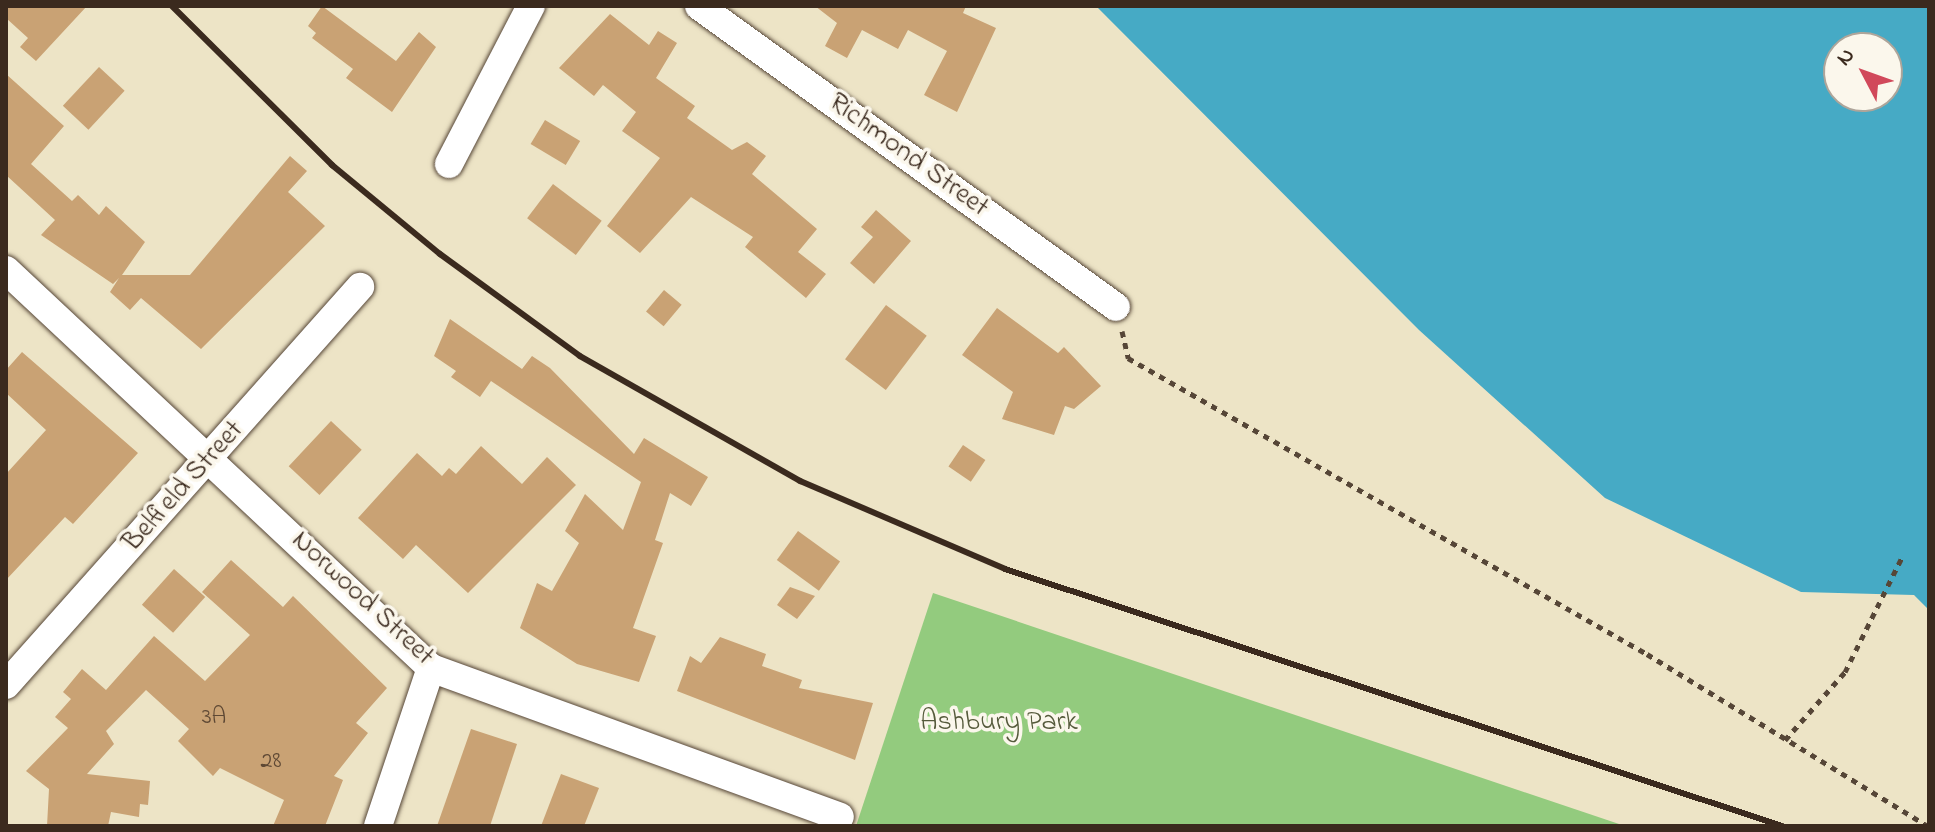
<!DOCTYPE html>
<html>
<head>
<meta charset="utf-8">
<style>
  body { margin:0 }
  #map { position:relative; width:1935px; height:832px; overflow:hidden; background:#ede4c6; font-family:"Indie Flower",sans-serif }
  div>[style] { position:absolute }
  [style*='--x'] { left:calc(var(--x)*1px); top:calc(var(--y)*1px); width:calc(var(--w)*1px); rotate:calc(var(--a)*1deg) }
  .green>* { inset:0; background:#93cb7e }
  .water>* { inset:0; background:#46aac5 }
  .building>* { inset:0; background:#c9a274; transform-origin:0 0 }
  .path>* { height:5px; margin-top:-2.5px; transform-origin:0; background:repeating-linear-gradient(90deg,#564637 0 6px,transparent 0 12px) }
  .roads { filter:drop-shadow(0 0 2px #564637) drop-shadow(0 0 2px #564637) }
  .street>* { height:28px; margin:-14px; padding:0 14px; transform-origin:14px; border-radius:14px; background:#fff }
  .rail>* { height:6px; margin:-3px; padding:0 3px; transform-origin:3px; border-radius:3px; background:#3b2a1e }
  span { translate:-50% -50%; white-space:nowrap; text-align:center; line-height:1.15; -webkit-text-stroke:7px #fbf7ec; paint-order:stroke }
  .number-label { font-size:24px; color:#5e4834 }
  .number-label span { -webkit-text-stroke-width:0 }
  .street-label { font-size:28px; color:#3b2a1e }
  .park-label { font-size:28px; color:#555a3b }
  .frame { position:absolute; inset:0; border:8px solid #3b2a1e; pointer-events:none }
  .north { position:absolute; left:1823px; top:32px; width:80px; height:80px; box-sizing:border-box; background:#fbf7ec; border:2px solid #aea59a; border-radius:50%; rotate:311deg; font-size:22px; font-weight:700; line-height:32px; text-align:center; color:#3b2a1e }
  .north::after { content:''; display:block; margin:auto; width:28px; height:36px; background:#d1495b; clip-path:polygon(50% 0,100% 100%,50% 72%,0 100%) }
</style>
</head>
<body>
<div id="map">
  <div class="green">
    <i style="clip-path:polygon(933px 593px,1625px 826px,856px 826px)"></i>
  </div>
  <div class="water">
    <i style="clip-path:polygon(evenodd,1096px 6px,1929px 6px,1929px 610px,1914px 595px,1801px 592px,1605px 498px,1419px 330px,1096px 6px,1839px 48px,1887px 48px,1887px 96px,1839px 96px,1839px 48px)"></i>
  </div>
  <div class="building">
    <i style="clip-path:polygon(6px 6px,87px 6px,36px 61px,20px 47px,28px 38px,6px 18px)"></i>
    <i style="clip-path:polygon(322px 6px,396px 61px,419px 32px,436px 47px,392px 112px,346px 78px,353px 69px,312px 38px,316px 33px,308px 26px)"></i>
    <i style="clip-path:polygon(815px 6px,966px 6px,963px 13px,996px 28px,957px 112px,924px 95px,947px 51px,908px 30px,898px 49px,862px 30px,847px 58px,825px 46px,837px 23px)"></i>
    <i style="clip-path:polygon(610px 14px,649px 45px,658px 31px,677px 43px,656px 78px,695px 106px,687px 118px,732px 150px,747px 142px,766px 156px,752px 174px,817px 229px,798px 252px,826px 274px,806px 298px,745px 247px,753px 237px,691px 197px,640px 253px,607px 226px,660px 158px,622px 131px,636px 112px,603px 85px,594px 96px,559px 68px)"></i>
    <i style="left:99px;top:67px;width:35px;height:53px;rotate:43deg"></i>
    <i style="clip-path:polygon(6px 74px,64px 126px,31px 164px,72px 201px,78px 195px,99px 215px,106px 206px,145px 242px,122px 275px,190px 275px,290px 156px,307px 171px,288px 192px,325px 226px,201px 349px,141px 298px,130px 310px,110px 292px,119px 278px,113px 284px,41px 235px,55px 220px,6px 175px)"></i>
    <i style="left:545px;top:120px;width:41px;height:28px;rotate:31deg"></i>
    <i style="left:553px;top:184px;width:61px;height:43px;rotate:37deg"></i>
    <i style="clip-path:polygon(876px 210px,911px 241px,874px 284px,850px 263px,873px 237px,861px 227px)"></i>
    <i style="left:664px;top:290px;width:23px;height:28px;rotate:40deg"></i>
    <i style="left:886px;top:305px;width:51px;height:68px;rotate:37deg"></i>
    <i style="clip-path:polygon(997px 308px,1058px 353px,1064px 347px,1101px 386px,1074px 409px,1065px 406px,1054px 435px,1002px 419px,1013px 392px,962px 355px)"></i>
    <i style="clip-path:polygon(450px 319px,522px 369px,532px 356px,550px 368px,634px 454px,644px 438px,708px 477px,691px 506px,670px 493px,655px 540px,663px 543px,633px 628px,656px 636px,639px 682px,577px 664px,520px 628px,537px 583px,552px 591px,579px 543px,565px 531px,585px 494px,623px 530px,641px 482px,491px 381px,480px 397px,451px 377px,456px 371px,434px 356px)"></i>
    <i style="clip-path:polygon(22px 352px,138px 453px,73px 524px,65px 517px,6px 580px,6px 474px,46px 430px,6px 393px,6px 370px)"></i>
    <i style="left:331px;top:421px;width:42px;height:62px;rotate:43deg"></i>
    <i style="left:963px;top:445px;width:27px;height:26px;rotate:34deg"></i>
    <i style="clip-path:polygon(481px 446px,522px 484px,547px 457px,576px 485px,468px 593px,416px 545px,403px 559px,358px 518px,417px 453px,442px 476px,449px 468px,456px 474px)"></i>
    <i style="left:798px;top:531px;width:52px;height:36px;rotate:36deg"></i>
    <i style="clip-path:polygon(231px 560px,283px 607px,293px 596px,387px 688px,356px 723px,368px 733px,334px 776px,343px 780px,325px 826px,273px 826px,284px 800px,220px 768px,213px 776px,178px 741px,189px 729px,146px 690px,106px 731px,114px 744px,87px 774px,150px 781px,148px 805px,140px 804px,139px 817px,111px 812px,108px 826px,47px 826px,49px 789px,26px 771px,68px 728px,55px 717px,71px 699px,63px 692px,82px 669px,106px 690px,154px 636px,205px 681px,250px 635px,202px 592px)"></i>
    <i style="left:174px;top:569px;width:42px;height:48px;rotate:42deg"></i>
    <i style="clip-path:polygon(790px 587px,815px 596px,797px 619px,777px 605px)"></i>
    <i style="clip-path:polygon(720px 637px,766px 654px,762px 666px,802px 680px,799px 688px,873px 703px,855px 760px,677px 691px,690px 656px,701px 663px)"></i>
    <i style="clip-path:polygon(471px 729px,517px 744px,490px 826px,437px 826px)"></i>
    <i style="clip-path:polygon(561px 774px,599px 788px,584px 826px,541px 826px)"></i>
  </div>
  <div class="path">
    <i style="--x:1122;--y:331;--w:28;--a:77"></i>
    <i style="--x:1128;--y:358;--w:597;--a:29.7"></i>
    <i style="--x:1647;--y:654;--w:329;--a:31.5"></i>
    <i style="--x:1785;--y:740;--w:91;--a:-48.6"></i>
    <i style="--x:1845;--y:672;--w:128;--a:-63.6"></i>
  </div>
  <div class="roads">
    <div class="street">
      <i style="--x:699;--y:6;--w:514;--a:35.82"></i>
      <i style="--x:449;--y:164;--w:178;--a:-62.6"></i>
      <i style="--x:6;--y:270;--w:582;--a:43.12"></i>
      <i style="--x:431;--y:668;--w:435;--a:20"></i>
      <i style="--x:6;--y:685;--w:533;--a:-48.35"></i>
      <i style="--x:378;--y:826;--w:167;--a:-71.5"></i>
    </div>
  </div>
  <div class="rail">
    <i style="--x:172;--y:6;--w:226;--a:44.8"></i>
    <i style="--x:332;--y:165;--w:140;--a:39.5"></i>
    <i style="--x:440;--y:254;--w:173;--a:36.1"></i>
    <i style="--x:580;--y:356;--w:253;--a:29.6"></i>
    <i style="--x:800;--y:481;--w:223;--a:23.2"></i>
    <i style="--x:1005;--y:569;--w:818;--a:18.3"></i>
  </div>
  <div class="number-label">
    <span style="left:214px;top:718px">3A</span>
    <span style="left:271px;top:762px">28</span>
  </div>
  <div class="street-label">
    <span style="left:908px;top:156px;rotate:36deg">Richmond Street</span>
    <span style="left:184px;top:487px;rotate:-48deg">Belfield Street</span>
    <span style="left:362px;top:599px;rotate:43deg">Norwood Street</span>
  </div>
  <div class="park-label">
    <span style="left:999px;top:723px">Ashbury Park</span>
  </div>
  <div class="frame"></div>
  <div class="north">N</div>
</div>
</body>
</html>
